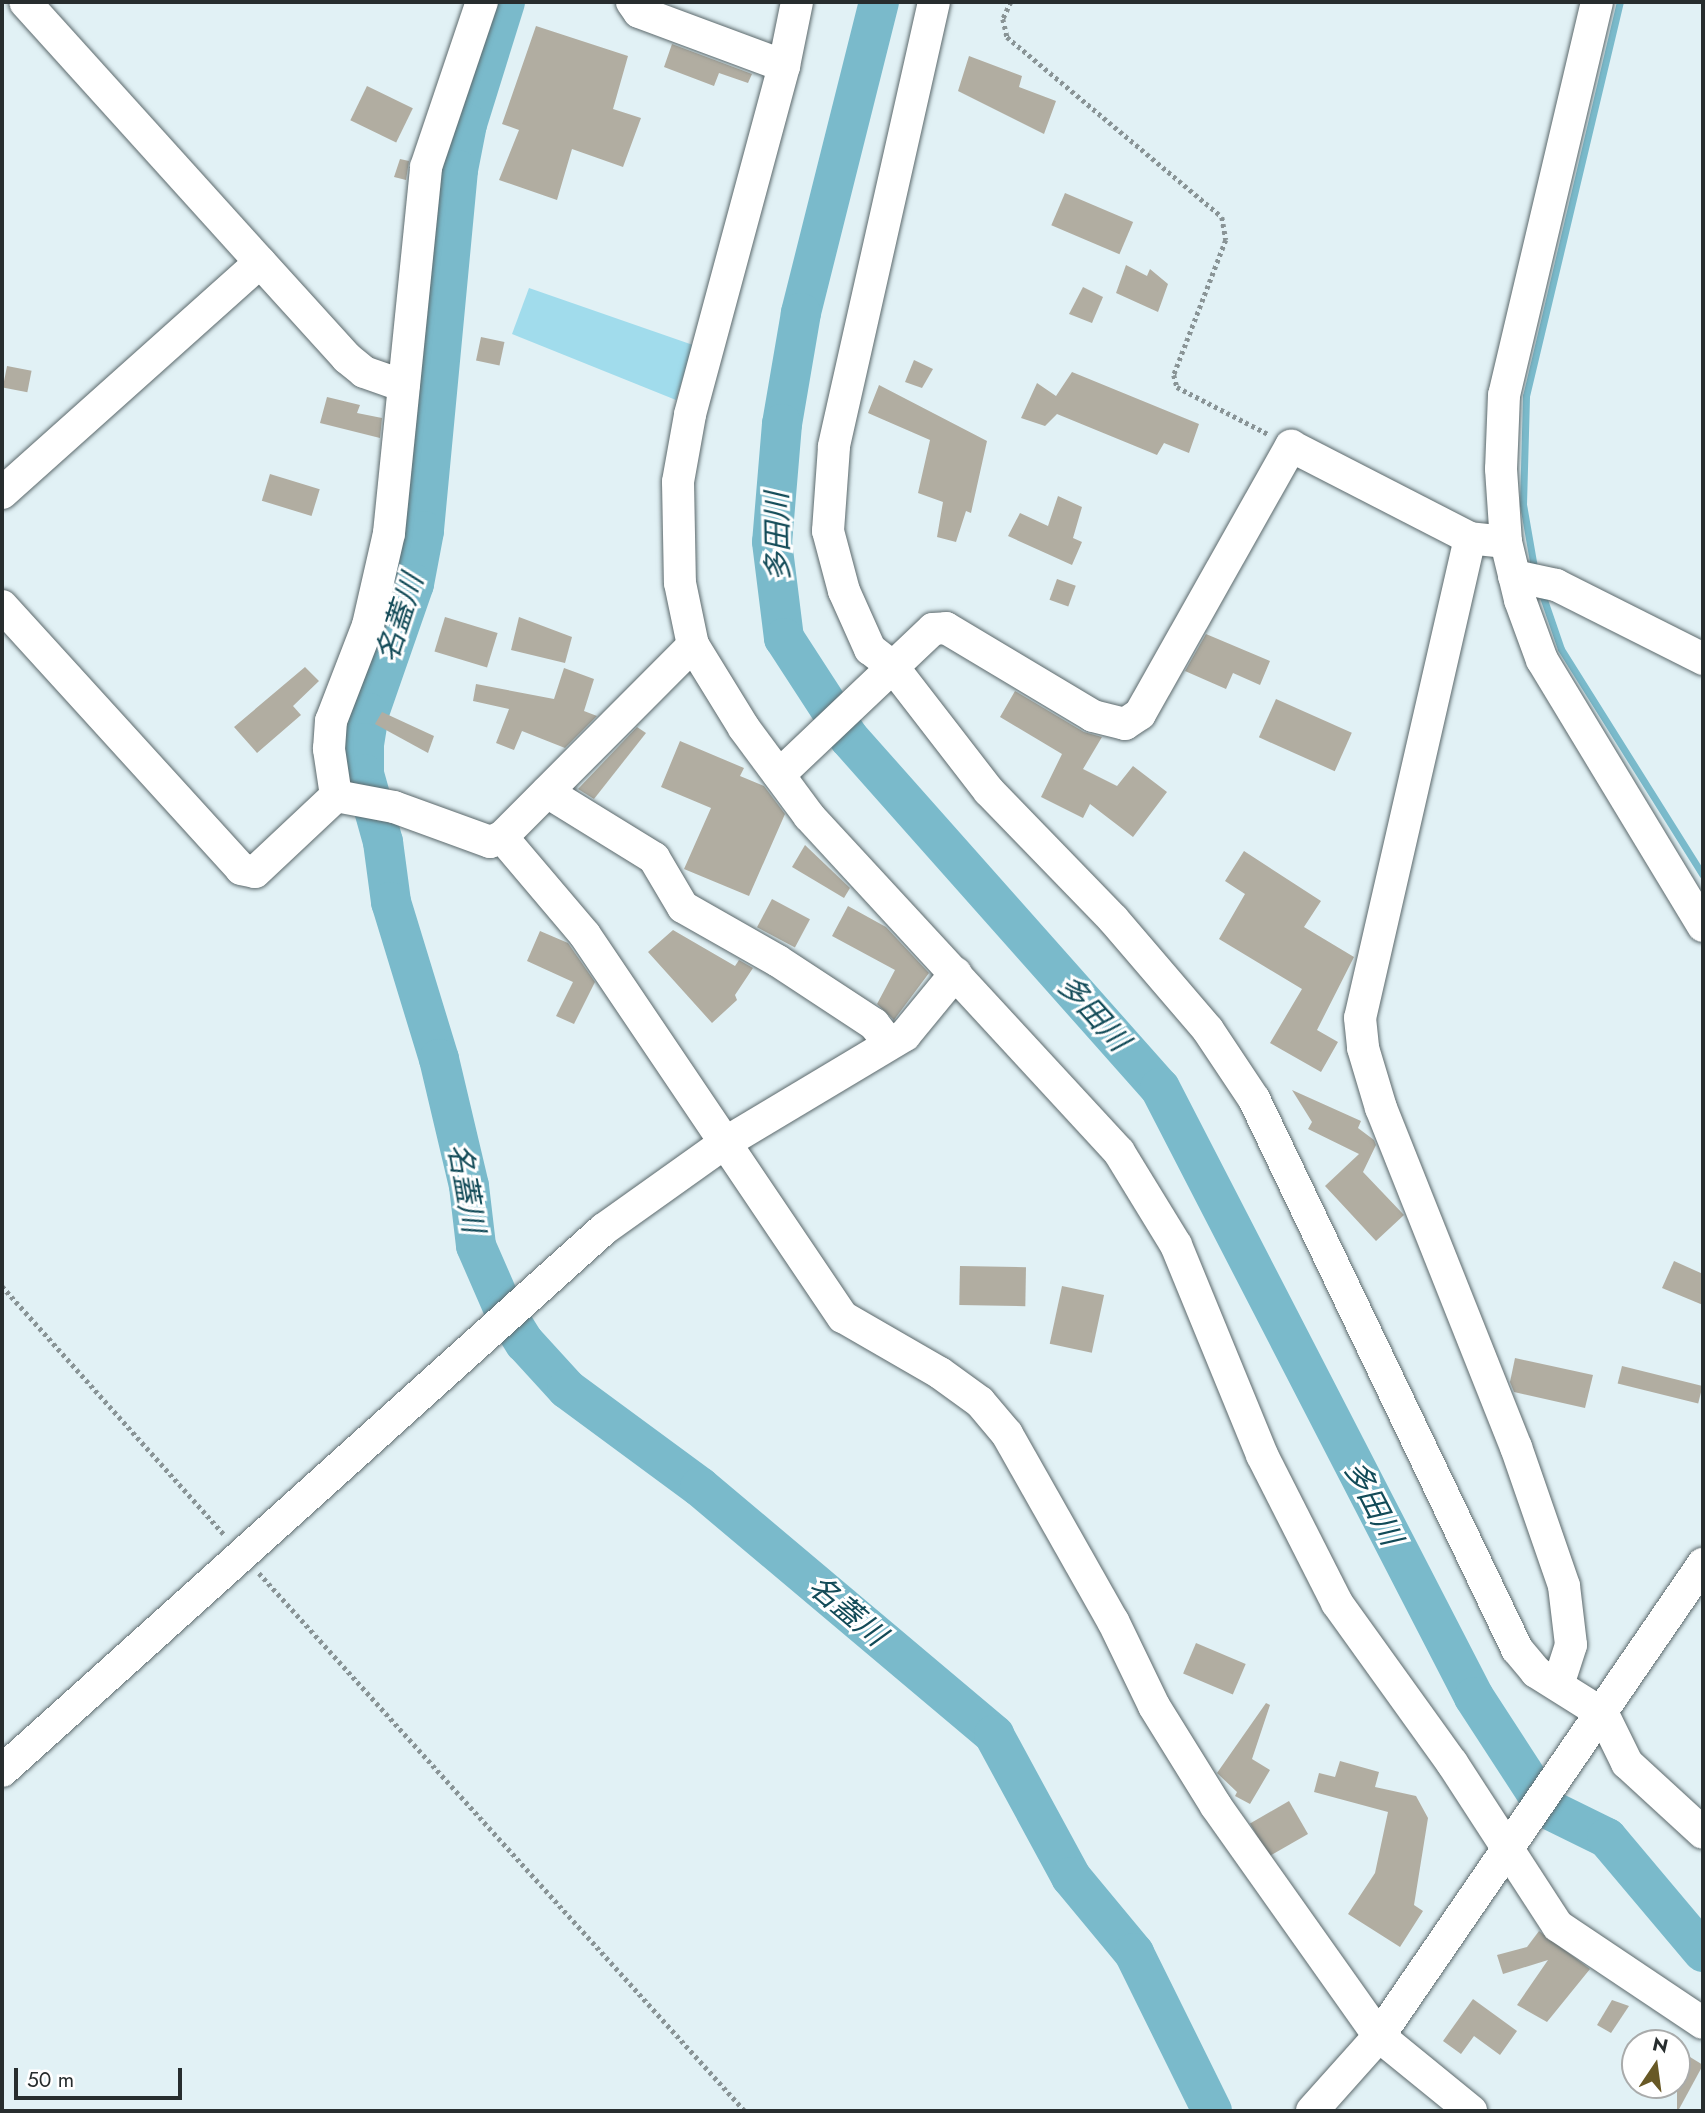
<!DOCTYPE html>
<html>
<head>
<meta charset="utf-8">
<style>
  body { margin:0 }
  #map { position:relative; width:1705px; height:2113px; overflow:hidden; background:#e1f1f5; font-family:Jost,"Noto Sans JP",sans-serif }
  div>[style] { position:absolute }
  [style*='--x'] { left:calc(var(--x)*1px); top:calc(var(--y)*1px); width:calc(var(--w)*1px); rotate:calc(var(--a)*1deg) }
  .green>* { inset:0; background:#a1dcec }
  .stream>* { height:7px; margin:-3.5px; padding:0 3.5px; transform-origin:3.5px; border-radius:3.5px; background:#7abacb }
  .river>* { height:40px; margin:-20px; padding:0 20px; transform-origin:20px; border-radius:20px; background:#7abacb }
  .building>* { inset:0; background:#b1ada1; transform-origin:0 0 }
  .path>* { height:4.5px; margin-top:-2.25px; transform-origin:0; background:repeating-linear-gradient(90deg,#899496 0 3.5px,transparent 0 7px) }
  .roads { filter:drop-shadow(0 0 2px #5c696c) drop-shadow(0 0 2px #5c696c) }
  .minor>* { height:32px; margin:-16px; padding:0 16px; transform-origin:16px; border-radius:16px; background:#fff }
  span { translate:-50% -50%; white-space:nowrap; text-align:center; line-height:1.15; -webkit-text-stroke:6px #fff; paint-order:stroke }
  .water-label { font-size:30px; color:#134b58; font-style:italic }
  .frame { position:absolute; inset:0; border:4px solid #272d2e; pointer-events:none }
  .north { position:absolute; left:1621px; top:2029px; width:70px; height:70px; box-sizing:border-box; background:#fff; border:2px solid #a9abab; border-radius:50%; rotate:13deg; font-size:19px; font-weight:700; line-height:28px; text-align:center; color:#272d2e }
  .north::after { content:''; display:block; margin:auto; width:24px; height:32px; background:#685926; clip-path:polygon(50% 0,100% 100%,50% 72%,0 100%) }
  .scale { position:absolute; left:14px; top:2068px; width:168px; height:32px; box-sizing:border-box; border:4px solid #272d2e; border-top:0; padding-left:9px; font-size:21px; line-height:24px; white-space:nowrap; color:#272d2e; -webkit-text-stroke:5px #fff; paint-order:stroke }
</style>
</head>
<body>
<div id="map">
  <div class="green">
    <i style="clip-path:polygon(529px 288px,693px 345px,676px 400px,512px 334px)"></i>
  </div>
  <div class="stream">
    <i style="--x:1535;--y:573;--w:70;--a:-99.9"></i>
    <i style="--x:1523;--y:504;--w:108;--a:-88.4"></i>
    <i style="--x:1526;--y:396;--w:405;--a:-76.6"></i>
    <i style="--x:1541;--y:591;--w:61;--a:71"></i>
    <i style="--x:1561;--y:649;--w:267;--a:57.9"></i>
  </div>
  <div class="river">
    <i style="--x:505;--y:2;--w:128;--a:107.3"></i>
    <i style="--x:467;--y:124;--w:47;--a:101.1"></i>
    <i style="--x:458;--y:170;--w:363;--a:95.4"></i>
    <i style="--x:424;--y:531;--w:54;--a:100.7"></i>
    <i style="--x:414;--y:584;--w:137;--a:109.2"></i>
    <i style="--x:369;--y:713;--w:30;--a:99"></i>
    <i style="--x:364;--y:743;--w:31;--a:90"></i>
    <i style="--x:364;--y:774;--w:71;--a:74.4"></i>
    <i style="--x:383;--y:842;--w:61;--a:82.4"></i>
    <i style="--x:391;--y:902;--w:164;--a:73"></i>
    <i style="--x:439;--y:1059;--w:130;--a:76.7"></i>
    <i style="--x:469;--y:1186;--w:60;--a:83.3"></i>
    <i style="--x:476;--y:1246;--w:70;--a:66.4"></i>
    <i style="--x:504;--y:1310;--w:39;--a:58"></i>
    <i style="--x:525;--y:1343;--w:62;--a:47.6"></i>
    <i style="--x:567;--y:1389;--w:165;--a:36.4"></i>
    <i style="--x:700;--y:1487;--w:385;--a:40.1"></i>
    <i style="--x:994;--y:1735;--w:162;--a:61.5"></i>
    <i style="--x:1071;--y:1877;--w:99;--a:50.3"></i>
    <i style="--x:1134;--y:1953;--w:176;--a:63.7"></i>
    <i style="--x:879;--y:2;--w:321;--a:104.1"></i>
    <i style="--x:801;--y:313;--w:113;--a:99.7"></i>
    <i style="--x:782;--y:424;--w:118;--a:94.8"></i>
    <i style="--x:772;--y:542;--w:97;--a:82.9"></i>
    <i style="--x:784;--y:638;--w:119;--a:57"></i>
    <i style="--x:849;--y:738;--w:468;--a:48.4"></i>
    <i style="--x:1160;--y:1088;--w:685;--a:62.72"></i>
    <i style="--x:1474;--y:1697;--w:132;--a:57"></i>
    <i style="--x:1546;--y:1808;--w:68;--a:26.2"></i>
    <i style="--x:1607;--y:1838;--w:149;--a:49.9"></i>
  </div>
  <div class="building">
    <i style="clip-path:polygon(536px 26px,628px 56px,613px 109px,641px 118px,623px 167px,572px 149px,557px 200px,499px 180px,519px 130px,502px 124px)"></i>
    <i style="clip-path:polygon(672px 44px,752px 74px,748px 83px,719px 73px,714px 86px,664px 67px)"></i>
    <i style="clip-path:polygon(969px 56px,1022px 76px,1019px 87px,1056px 101px,1044px 134px,958px 91px)"></i>
    <i style="left:367px;top:86px;width:51px;height:38px;rotate:26deg"></i>
    <i style="clip-path:polygon(400px 159px,409px 161px,406px 180px,394px 177px)"></i>
    <i style="left:1065px;top:193px;width:74px;height:35px;rotate:23deg"></i>
    <i style="clip-path:polygon(1126px 265px,1147px 276px,1150px 269px,1168px 284px,1158px 312px,1116px 293px)"></i>
    <i style="clip-path:polygon(1083px 287px,1103px 297px,1092px 323px,1069px 314px)"></i>
    <i style="left:481px;top:337px;width:24px;height:24px;rotate:12deg"></i>
    <i style="clip-path:polygon(914px 360px,933px 369px,922px 388px,905px 382px)"></i>
    <i style="left:7px;top:366px;width:25px;height:22px;rotate:11deg"></i>
    <i style="clip-path:polygon(1072px 372px,1199px 424px,1189px 453px,1164px 443px,1157px 455px,1057px 414px,1045px 426px,1021px 418px,1037px 383px,1056px 396px)"></i>
    <i style="clip-path:polygon(879px 385px,987px 441px,971px 513px,966px 511px,956px 542px,937px 537px,943px 502px,918px 493px,930px 440px,868px 413px)"></i>
    <i style="clip-path:polygon(327px 397px,360px 405px,357px 413px,382px 418px,380px 438px,320px 423px)"></i>
    <i style="left:270px;top:474px;width:52px;height:28px;rotate:17deg"></i>
    <i style="clip-path:polygon(1058px 496px,1082px 507px,1073px 538px,1082px 542px,1072px 565px,1008px 536px,1020px 513px,1048px 526px)"></i>
    <i style="left:1057px;top:579px;width:20px;height:22px;rotate:20deg"></i>
    <i style="left:445px;top:617px;width:55px;height:36px;rotate:17deg"></i>
    <i style="clip-path:polygon(519px 617px,572px 637px,565px 663px,511px 650px)"></i>
    <i style="clip-path:polygon(1206px 634px,1270px 661px,1260px 685px,1233px 673px,1226px 689px,1185px 671px)"></i>
    <i style="clip-path:polygon(305px 667px,319px 681px,293px 706px,301px 715px,257px 753px,234px 727px)"></i>
    <i style="clip-path:polygon(564px 668px,594px 679px,584px 711px,597px 716px,565px 748px,522px 731px,514px 750px,496px 743px,509px 709px,473px 701px,476px 684px,554px 699px)"></i>
    <i style="clip-path:polygon(1015px 691px,1084px 732px,1102px 737px,1083px 769px,1117px 786px,1133px 766px,1167px 792px,1133px 837px,1090px 804px,1083px 818px,1041px 797px,1062px 754px,1000px 717px)"></i>
    <i style="left:1276px;top:699px;width:83px;height:42px;rotate:24deg"></i>
    <i style="clip-path:polygon(382px 712px,434px 736px,428px 753px,375px 724px)"></i>
    <i style="clip-path:polygon(637px 727px,646px 733px,594px 799px,578px 789px)"></i>
    <i style="clip-path:polygon(680px 741px,744px 768px,740px 776px,764px 786px,785px 814px,749px 896px,684px 869px,711px 808px,661px 787px)"></i>
    <i style="clip-path:polygon(805px 845px,850px 888px,844px 898px,792px 867px)"></i>
    <i style="clip-path:polygon(1244px 851px,1321px 901px,1304px 927px,1354px 957px,1317px 1030px,1338px 1042px,1321px 1072px,1270px 1043px,1302px 989px,1219px 939px,1245px 894px,1225px 881px)"></i>
    <i style="left:772px;top:899px;width:43px;height:32px;rotate:28deg"></i>
    <i style="clip-path:polygon(848px 906px,886px 927px,929px 973px,894px 1020px,877px 1004px,895px 970px,832px 936px)"></i>
    <i style="clip-path:polygon(673px 930px,735px 966px,739px 960px,753px 968px,735px 995px,737px 1000px,712px 1023px,648px 952px)"></i>
    <i style="clip-path:polygon(540px 931px,568px 943px,595px 982px,574px 1024px,556px 1016px,573px 982px,527px 961px)"></i>
    <i style="clip-path:polygon(1292px 1090px,1361px 1121px,1358px 1128px,1374px 1140px,1376px 1145px,1363px 1172px,1404px 1215px,1376px 1241px,1325px 1186px,1359px 1154px,1308px 1129px,1312px 1122px)"></i>
    <i style="clip-path:polygon(1674px 1261px,1703px 1274px,1703px 1305px,1662px 1288px)"></i>
    <i style="left:960px;top:1266px;width:66px;height:39px;rotate:1deg"></i>
    <i style="left:1062px;top:1286px;width:43px;height:59px;rotate:12deg"></i>
    <i style="clip-path:polygon(1515px 1358px,1593px 1375px,1585px 1408px,1514px 1392px,1510px 1382px)"></i>
    <i style="left:1622px;top:1366px;width:83px;height:18px;rotate:14deg"></i>
    <i style="left:1196px;top:1643px;width:54px;height:33px;rotate:23deg"></i>
    <i style="clip-path:polygon(1266px 1703px,1270px 1705px,1252px 1759px,1270px 1770px,1250px 1804px,1235px 1796px,1237px 1792px,1217px 1773px)"></i>
    <i style="clip-path:polygon(1340px 1761px,1379px 1772px,1375px 1787px,1416px 1796px,1428px 1818px,1414px 1905px,1423px 1911px,1400px 1947px,1348px 1914px,1375px 1873px,1388px 1812px,1314px 1792px,1319px 1773px,1335px 1777px)"></i>
    <i style="left:1289px;top:1801px;width:38px;height:45px;rotate:60deg"></i>
    <i style="clip-path:polygon(1539px 1931px,1590px 1969px,1547px 2022px,1517px 2005px,1548px 1960px,1503px 1974px,1497px 1955px,1527px 1947px)"></i>
    <i style="clip-path:polygon(1473px 1999px,1517px 2031px,1500px 2055px,1474px 2036px,1461px 2054px,1443px 2041px)"></i>
    <i style="clip-path:polygon(1612px 2000px,1629px 2006px,1611px 2033px,1597px 2025px)"></i>
    <i style="clip-path:polygon(1677px 2049px,1703px 2065px,1678px 2111px,1677px 2111px)"></i>
  </div>
  <div class="path">
    <i style="--x:1011;--y:2;--w:19;--a:115"></i>
    <i style="--x:1003;--y:19;--w:18;--a:77"></i>
    <i style="--x:1007;--y:37;--w:280;--a:39.9"></i>
    <i style="--x:1222;--y:217;--w:23;--a:80"></i>
    <i style="--x:1226;--y:240;--w:145;--a:111.1"></i>
    <i style="--x:1174;--y:375;--w:12;--a:76"></i>
    <i style="--x:1177;--y:387;--w:102;--a:27.3"></i>
    <i style="--x:2;--y:1286;--w:334;--a:48.2"></i>
    <i style="--x:259;--y:1573;--w:725;--a:47.91"></i>
  </div>
  <div class="roads">
    <div class="minor">
      <i style="--x:632;--y:2;--w:12;--a:55"></i>
      <i style="--x:639;--y:12;--w:155;--a:20.4"></i>
      <i style="--x:797;--y:2;--w:65;--a:101.5"></i>
      <i style="--x:784;--y:66;--w:361;--a:105.1"></i>
      <i style="--x:690;--y:415;--w:68;--a:100.2"></i>
      <i style="--x:678;--y:482;--w:101;--a:88.9"></i>
      <i style="--x:680;--y:583;--w:63;--a:78.2"></i>
      <i style="--x:693;--y:645;--w:97;--a:58.4"></i>
      <i style="--x:744;--y:728;--w:109;--a:53.5"></i>
      <i style="--x:809;--y:816;--w:457;--a:47.3"></i>
      <i style="--x:1119;--y:1152;--w:109;--a:58.5"></i>
      <i style="--x:1176;--y:1245;--w:227;--a:67.7"></i>
      <i style="--x:1262;--y:1455;--w:166;--a:63.1"></i>
      <i style="--x:1337;--y:1603;--w:197;--a:54.3"></i>
      <i style="--x:1452;--y:1763;--w:194;--a:57"></i>
      <i style="--x:1558;--y:1926;--w:174;--a:33.8"></i>
      <i style="--x:934;--y:2;--w:456;--a:102.7"></i>
      <i style="--x:834;--y:447;--w:84;--a:94.1"></i>
      <i style="--x:828;--y:531;--w:62;--a:75.1"></i>
      <i style="--x:844;--y:591;--w:64;--a:65.9"></i>
      <i style="--x:870;--y:649;--w:29;--a:38"></i>
      <i style="--x:893;--y:667;--w:157;--a:52.3"></i>
      <i style="--x:989;--y:791;--w:178;--a:45.9"></i>
      <i style="--x:1113;--y:919;--w:146;--a:49.4"></i>
      <i style="--x:1208;--y:1030;--w:83;--a:56.3"></i>
      <i style="--x:1254;--y:1099;--w:610;--a:64.44"></i>
      <i style="--x:1517;--y:1649;--w:30;--a:50"></i>
      <i style="--x:1536;--y:1672;--w:79;--a:32.1"></i>
      <i style="--x:1603;--y:1714;--w:55;--a:63.9"></i>
      <i style="--x:1627;--y:1763;--w:103;--a:42.6"></i>
      <i style="--x:1597;--y:2;--w:404;--a:103.3"></i>
      <i style="--x:1504;--y:395;--w:74;--a:92.3"></i>
      <i style="--x:1501;--y:469;--w:73;--a:86.1"></i>
      <i style="--x:1506;--y:542;--w:60;--a:76.4"></i>
      <i style="--x:1520;--y:600;--w:64;--a:69.9"></i>
      <i style="--x:1542;--y:660;--w:311;--a:58.8"></i>
      <i style="--x:260;--y:262;--w:130;--a:47.8"></i>
      <i style="--x:347;--y:358;--w:22;--a:39"></i>
      <i style="--x:364;--y:372;--w:42;--a:19.3"></i>
      <i style="--x:2;--y:493;--w:346;--a:-41.8"></i>
      <i style="--x:260;--y:262;--w:350;--a:-132.1"></i>
      <i style="--x:1506;--y:542;--w:36;--a:-174"></i>
      <i style="--x:1470;--y:538;--w:492;--a:102.9"></i>
      <i style="--x:1360;--y:1018;--w:30;--a:84"></i>
      <i style="--x:1363;--y:1048;--w:63;--a:73.3"></i>
      <i style="--x:1381;--y:1108;--w:365;--a:68.3"></i>
      <i style="--x:1516;--y:1447;--w:147;--a:70.9"></i>
      <i style="--x:1564;--y:1586;--w:59;--a:83.2"></i>
      <i style="--x:1571;--y:1645;--w:42;--a:108"></i>
      <i style="--x:1514;--y:576;--w:43;--a:12.1"></i>
      <i style="--x:1556;--y:585;--w:165;--a:26.7"></i>
      <i style="--x:2;--y:606;--w:355;--a:47.7"></i>
      <i style="--x:241;--y:869;--w:14;--a:12"></i>
      <i style="--x:255;--y:872;--w:111;--a:-43.2"></i>
      <i style="--x:336;--y:796;--w:59;--a:10.7"></i>
      <i style="--x:394;--y:807;--w:102;--a:20"></i>
      <i style="--x:490;--y:842;--w:13;--a:-23"></i>
      <i style="--x:502;--y:837;--w:271;--a:-45.1"></i>
      <i style="--x:779;--y:775;--w:212;--a:-43.5"></i>
      <i style="--x:933;--y:629;--w:13;--a:-4"></i>
      <i style="--x:946;--y:628;--w:171;--a:30.9"></i>
      <i style="--x:1093;--y:716;--w:33;--a:14"></i>
      <i style="--x:1125;--y:724;--w:18;--a:-34"></i>
      <i style="--x:1140;--y:714;--w:308;--a:-60.6"></i>
      <i style="--x:1291;--y:446;--w:201;--a:27.2"></i>
      <i style="--x:547;--y:792;--w:126;--a:31.7"></i>
      <i style="--x:654;--y:858;--w:57;--a:59.4"></i>
      <i style="--x:683;--y:907;--w:109;--a:29.6"></i>
      <i style="--x:778;--y:961;--w:115;--a:33.3"></i>
      <i style="--x:874;--y:1024;--w:23;--a:52"></i>
      <i style="--x:336;--y:796;--w:48;--a:-98.5"></i>
      <i style="--x:329;--y:749;--w:28;--a:-86"></i>
      <i style="--x:331;--y:721;--w:103;--a:-68.9"></i>
      <i style="--x:368;--y:625;--w:94;--a:-77.1"></i>
      <i style="--x:389;--y:533;--w:368;--a:-84.2"></i>
      <i style="--x:426;--y:167;--w:174;--a:-71.3"></i>
      <i style="--x:502;--y:837;--w:128;--a:49.7"></i>
      <i style="--x:585;--y:935;--w:461;--a:56"></i>
      <i style="--x:843;--y:1317;--w:112;--a:30"></i>
      <i style="--x:940;--y:1373;--w:49;--a:35.9"></i>
      <i style="--x:980;--y:1402;--w:42;--a:49.8"></i>
      <i style="--x:1007;--y:1434;--w:215;--a:60.5"></i>
      <i style="--x:1113;--y:1621;--w:94;--a:64.2"></i>
      <i style="--x:1154;--y:1706;--w:118;--a:58.2"></i>
      <i style="--x:1216;--y:1806;--w:282;--a:54.7"></i>
      <i style="--x:1379;--y:2036;--w:119;--a:39.2"></i>
      <i style="--x:2;--y:1771;--w:810;--a:-42"></i>
      <i style="--x:604;--y:1229;--w:146;--a:-35.5"></i>
      <i style="--x:723;--y:1144;--w:212;--a:-30.9"></i>
      <i style="--x:905;--y:1035;--w:80;--a:-50.6"></i>
      <i style="--x:1312;--y:2111;--w:101;--a:-48.2"></i>
      <i style="--x:1379;--y:2036;--w:573;--a:-55.53"></i>
    </div>
  </div>
  <div class="water-label">
    <span style="left:778px;top:537px;rotate:-91deg">多田川</span>
    <span style="left:400px;top:618px;rotate:-72deg">名蓋川</span>
    <span style="left:1093px;top:1013px;rotate:48deg">多田川</span>
    <span style="left:466px;top:1188px;rotate:80deg">名蓋川</span>
    <span style="left:1373px;top:1503px;rotate:63deg">多田川</span>
    <span style="left:847px;top:1611px;rotate:40deg">名蓋川</span>
  </div>
  <div class="frame"></div>
  <div class="north">N</div>
  <div class="scale">50 m</div>
</div>
</body>
</html>
